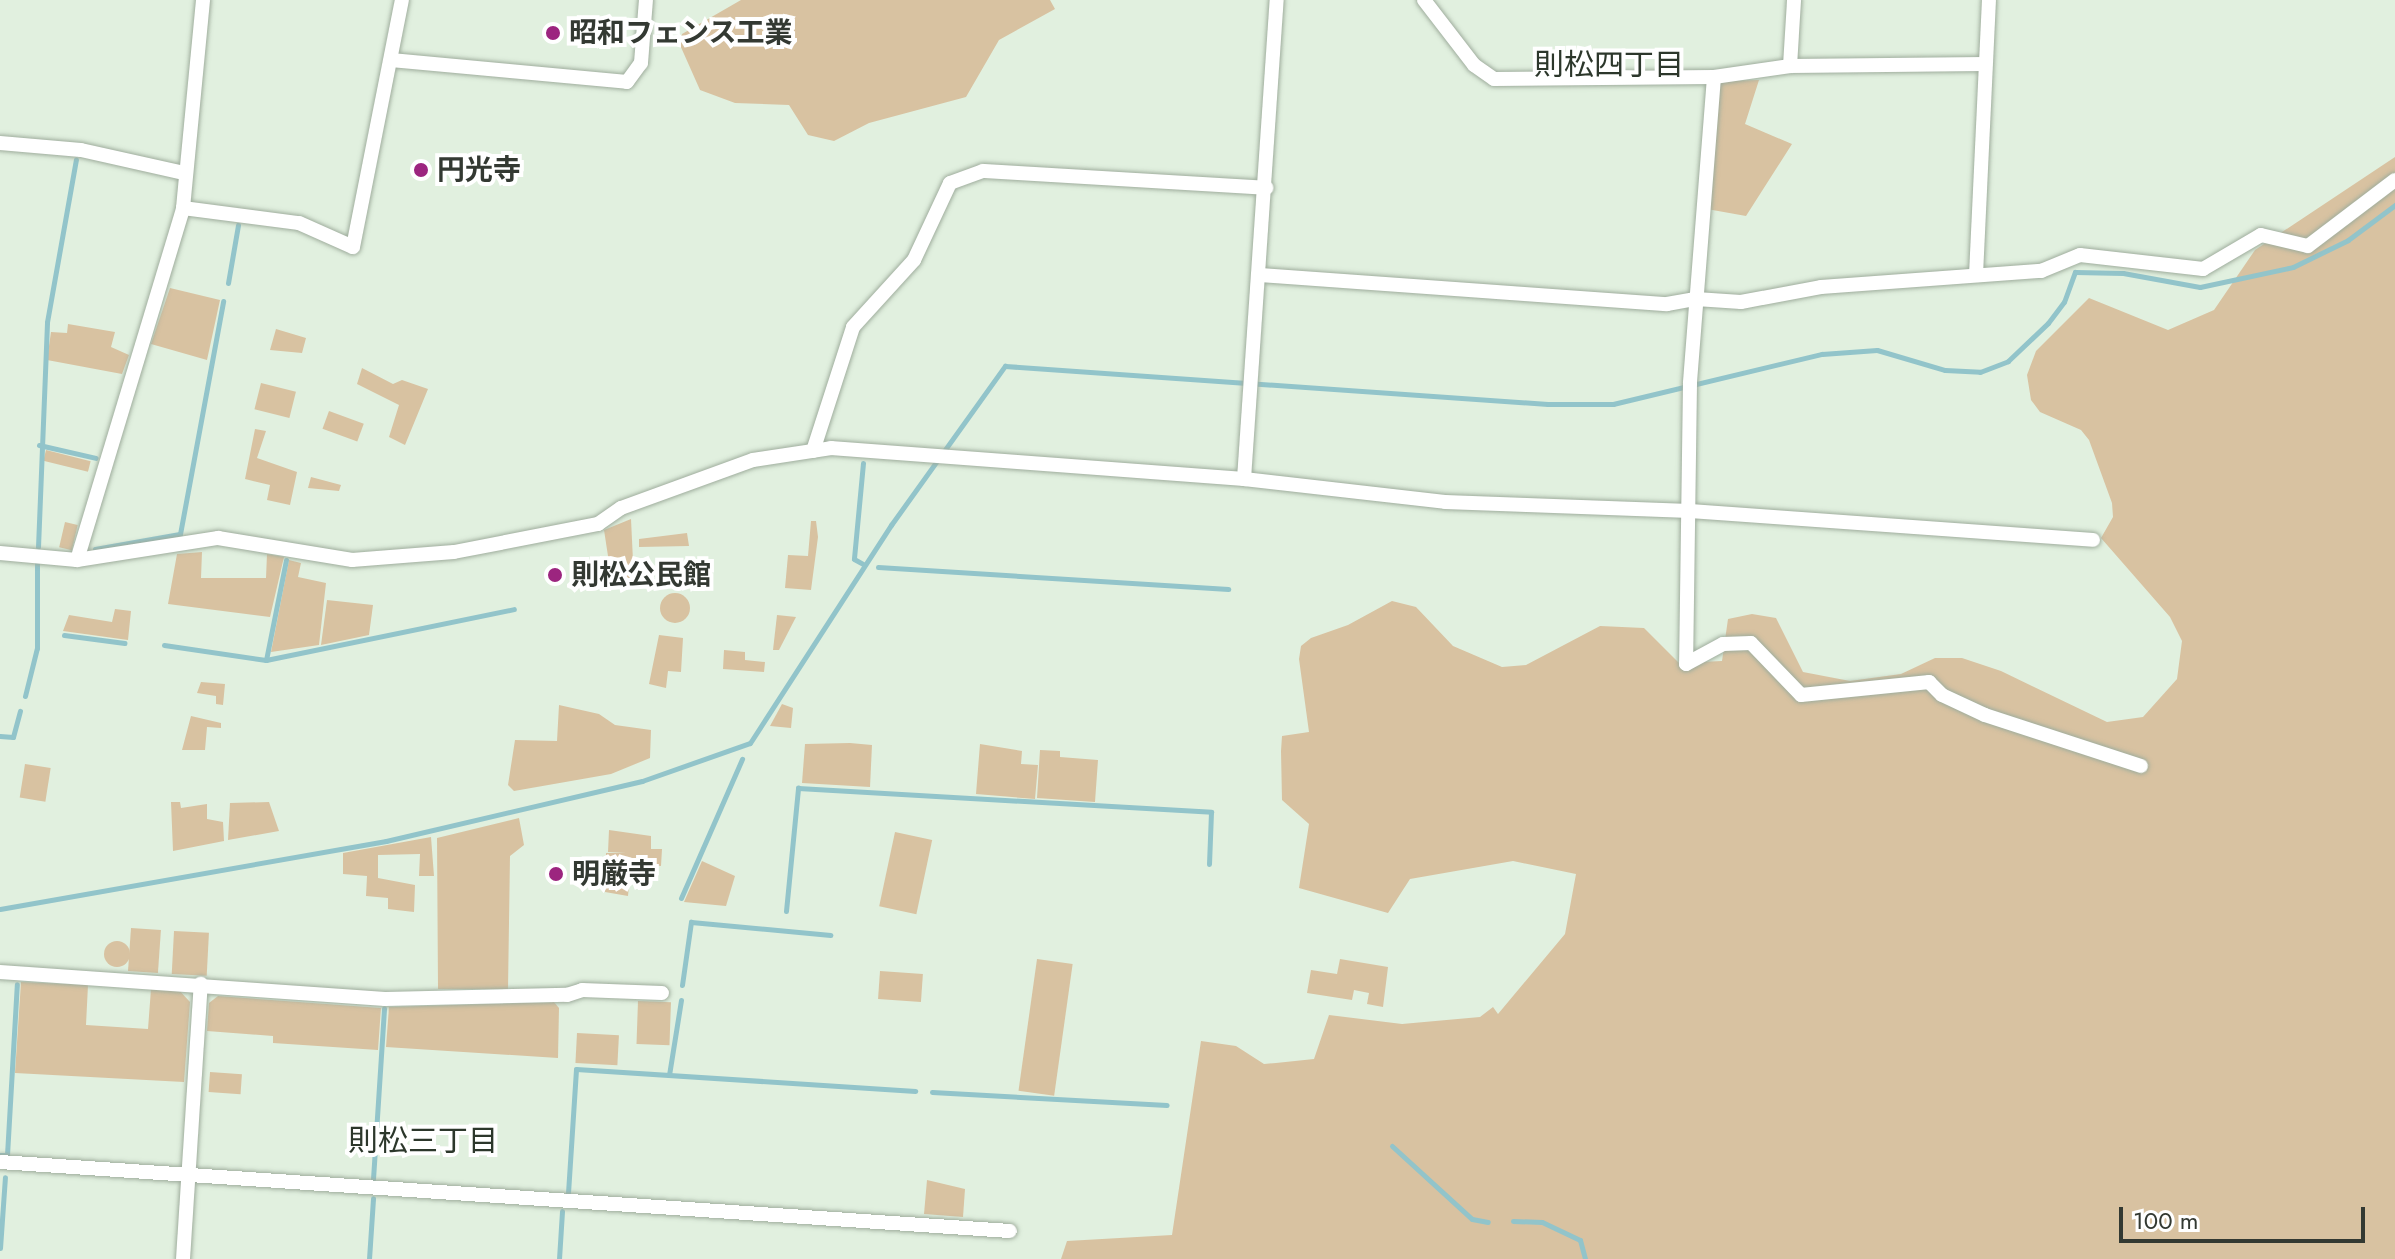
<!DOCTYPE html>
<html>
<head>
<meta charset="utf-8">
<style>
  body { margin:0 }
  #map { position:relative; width:2395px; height:1259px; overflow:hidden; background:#e1f0df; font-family:Jost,"Noto Sans JP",sans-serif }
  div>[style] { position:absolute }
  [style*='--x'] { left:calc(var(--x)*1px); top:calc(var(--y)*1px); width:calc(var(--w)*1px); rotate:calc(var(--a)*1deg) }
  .green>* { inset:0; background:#d8c2a1; transform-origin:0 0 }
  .round { border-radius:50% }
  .stream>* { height:5px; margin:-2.5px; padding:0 2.5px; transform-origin:2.5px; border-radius:2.5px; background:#92c4ca }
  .roads { filter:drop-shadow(0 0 2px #9fad9d) drop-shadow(0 0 2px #9fad9d) }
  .minor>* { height:14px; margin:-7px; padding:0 7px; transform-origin:7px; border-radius:7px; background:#fff }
  .dots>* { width:22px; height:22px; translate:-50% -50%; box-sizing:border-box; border:4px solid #fff; border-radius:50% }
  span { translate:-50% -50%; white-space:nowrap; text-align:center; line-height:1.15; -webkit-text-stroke:8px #fff; paint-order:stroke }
  .poi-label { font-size:28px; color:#333932; font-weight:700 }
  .left { translate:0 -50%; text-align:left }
  .neighbourhood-label { font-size:30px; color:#2c372b }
  .scale { position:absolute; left:2119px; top:1207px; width:246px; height:36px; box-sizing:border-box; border:4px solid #333932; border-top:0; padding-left:10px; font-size:24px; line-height:28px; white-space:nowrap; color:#333932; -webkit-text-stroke:6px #fff; paint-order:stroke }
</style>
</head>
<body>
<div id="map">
  <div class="green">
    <i style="clip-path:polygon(741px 0,1050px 0,1055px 9px,999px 40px,966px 97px,869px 123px,834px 141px,808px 135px,789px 105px,735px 103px,700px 90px,680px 45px,682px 34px)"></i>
    <i style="clip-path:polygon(1759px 80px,1745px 124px,1792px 144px,1746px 216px,1707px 209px,1720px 81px)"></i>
    <i style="clip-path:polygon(2395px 157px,2395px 1259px,1061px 1259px,1067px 1241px,1172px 1235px,1201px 1041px,1236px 1046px,1264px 1064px,1276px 1063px,1314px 1059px,1329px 1015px,1402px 1024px,1480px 1017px,1493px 1007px,1498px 1014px,1565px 934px,1576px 874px,1513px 861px,1410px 879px,1388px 913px,1299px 888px,1309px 824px,1282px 800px,1281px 751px,1282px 736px,1309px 732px,1299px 659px,1301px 646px,1311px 638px,1348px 625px,1392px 601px,1416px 607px,1453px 646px,1502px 667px,1526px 665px,1600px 626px,1644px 628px,1679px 663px,1722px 661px,1728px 619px,1752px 614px,1776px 618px,1803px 672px,1850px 681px,1901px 674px,1935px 658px,1962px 658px,2001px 671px,2107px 722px,2143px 717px,2177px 679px,2182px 641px,2170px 617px,2101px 538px,2113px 517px,2112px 503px,2089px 440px,2081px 430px,2040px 412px,2031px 400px,2027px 375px,2036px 351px,2089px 298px,2168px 330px,2214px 310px,2255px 250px)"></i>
    <i style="clip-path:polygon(170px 288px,220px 300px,207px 360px,151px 344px)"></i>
    <i style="clip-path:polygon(68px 324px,115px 332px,111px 347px,129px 355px,122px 374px,47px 360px,51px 332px,67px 333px)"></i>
    <i style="clip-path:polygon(276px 329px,306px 338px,302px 353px,270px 350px)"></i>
    <i style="clip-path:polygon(362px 368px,393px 384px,402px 380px,428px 389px,405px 445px,389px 437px,399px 405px,357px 384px)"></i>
    <i style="left:261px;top:383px;width:36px;height:27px;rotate:14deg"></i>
    <i style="left:329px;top:411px;width:37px;height:19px;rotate:20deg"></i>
    <i style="clip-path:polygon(255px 429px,266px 431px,257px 458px,297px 472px,290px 505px,267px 500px,270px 485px,245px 479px)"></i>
    <i style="left:46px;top:450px;width:46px;height:11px;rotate:14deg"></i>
    <i style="clip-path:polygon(311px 477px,341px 485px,339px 491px,308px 488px)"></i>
    <i style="clip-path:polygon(631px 519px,634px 582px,612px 582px,604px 530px)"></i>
    <i style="clip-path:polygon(811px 521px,816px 521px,818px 537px,811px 590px,785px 588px,788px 555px,808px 556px)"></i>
    <i style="left:65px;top:522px;width:13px;height:26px;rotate:13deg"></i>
    <i style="clip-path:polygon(687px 533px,689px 546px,639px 547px,639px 539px)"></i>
    <i style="clip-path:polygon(202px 552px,201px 578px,266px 578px,267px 554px,284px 557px,270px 617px,168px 604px,177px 554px)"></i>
    <i style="clip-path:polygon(289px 560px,301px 563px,298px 577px,326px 583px,319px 645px,271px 652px)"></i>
    <i class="round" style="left:660px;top:593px;width:30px;height:30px"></i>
    <i style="clip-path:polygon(327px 600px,373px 605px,369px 635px,321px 645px)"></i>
    <i style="clip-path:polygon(115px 609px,131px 611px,128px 640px,63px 631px,69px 615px,112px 622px)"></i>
    <i style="clip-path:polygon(777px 615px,796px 617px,779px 650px,773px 650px)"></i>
    <i style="clip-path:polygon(659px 635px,683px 638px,681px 672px,668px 671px,666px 688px,649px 684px)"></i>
    <i style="clip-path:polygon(724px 650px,745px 652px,745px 660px,765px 662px,764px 672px,723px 669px)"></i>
    <i style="clip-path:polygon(201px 682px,225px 684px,223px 705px,216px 704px,216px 696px,197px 693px)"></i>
    <i style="clip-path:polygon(782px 704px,793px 708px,791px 728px,770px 726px)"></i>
    <i style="clip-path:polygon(559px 705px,599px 714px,615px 725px,651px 730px,650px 758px,611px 774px,514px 791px,508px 785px,515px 740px,557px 741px)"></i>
    <i style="clip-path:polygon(191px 716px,221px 723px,221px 728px,207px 727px,205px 750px,182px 750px)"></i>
    <i style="clip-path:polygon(850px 743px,872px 745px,870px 787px,802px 783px,805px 744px)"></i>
    <i style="clip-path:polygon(980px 744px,1022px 751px,1021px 764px,1038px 765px,1035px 799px,976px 794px)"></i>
    <i style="clip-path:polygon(1040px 750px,1060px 751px,1060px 757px,1098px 760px,1095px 802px,1037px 798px)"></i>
    <i style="left:25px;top:764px;width:26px;height:34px;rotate:9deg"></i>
    <i style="clip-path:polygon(171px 802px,180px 802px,181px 808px,207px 804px,207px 819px,223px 822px,224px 841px,173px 851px)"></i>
    <i style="clip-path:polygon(269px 802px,279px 831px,228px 840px,230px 803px)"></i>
    <i style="clip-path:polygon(519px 818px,524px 845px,510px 856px,508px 989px,438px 989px,437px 838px)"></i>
    <i style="clip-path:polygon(609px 830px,651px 836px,651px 849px,662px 849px,661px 866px,631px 863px,628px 896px,605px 892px,606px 853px,626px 853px,608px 852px)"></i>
    <i style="left:895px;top:832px;width:38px;height:76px;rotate:12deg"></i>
    <i style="clip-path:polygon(431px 837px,434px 876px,419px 876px,420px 854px,378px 855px,378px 878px,415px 885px,414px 912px,388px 909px,388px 898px,366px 896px,367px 876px,343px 874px,343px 853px)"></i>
    <i style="clip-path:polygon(702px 861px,735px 876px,726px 906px,684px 902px)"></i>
    <i style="left:131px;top:928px;width:30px;height:43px;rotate:4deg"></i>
    <i style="left:174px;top:931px;width:35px;height:43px;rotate:3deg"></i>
    <i class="round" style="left:104px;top:941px;width:26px;height:26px"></i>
    <i style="left:1037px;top:959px;width:36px;height:133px;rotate:8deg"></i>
    <i style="clip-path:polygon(1340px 959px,1388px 967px,1383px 1007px,1367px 1004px,1369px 993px,1354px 990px,1352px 1000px,1307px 993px,1311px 970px,1337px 974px)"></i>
    <i style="left:880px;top:971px;width:43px;height:28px;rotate:4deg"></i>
    <i style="clip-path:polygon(21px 982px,88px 985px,86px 1025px,148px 1029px,151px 989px,178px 989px,190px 1002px,184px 1082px,15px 1073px)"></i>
    <i style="clip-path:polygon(218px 996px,381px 1008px,378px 1050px,273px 1043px,273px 1036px,207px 1031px,209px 1003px)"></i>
    <i style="left:638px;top:1001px;width:33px;height:43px;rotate:2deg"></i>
    <i style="clip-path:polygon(554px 1002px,559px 1008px,558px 1058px,386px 1047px,389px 1007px)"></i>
    <i style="left:577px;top:1033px;width:42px;height:30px;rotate:3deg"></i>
    <i style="left:210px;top:1072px;width:32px;height:20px;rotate:4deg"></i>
    <i style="clip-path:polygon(927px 1180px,965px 1189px,963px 1217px,924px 1214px)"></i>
  </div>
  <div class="stream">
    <i style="--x:228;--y:283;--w:59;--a:-80.2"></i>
    <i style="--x:39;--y:445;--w:58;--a:12.8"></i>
    <i style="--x:863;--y:463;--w:96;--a:95.4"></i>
    <i style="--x:854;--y:559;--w:10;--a:29"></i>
    <i style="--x:38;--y:547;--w:225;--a:-87.7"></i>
    <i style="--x:47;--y:322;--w:165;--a:-79.9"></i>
    <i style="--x:95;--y:549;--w:86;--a:-10"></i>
    <i style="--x:180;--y:534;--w:237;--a:-79.5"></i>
    <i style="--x:878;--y:567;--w:351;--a:3.6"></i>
    <i style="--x:64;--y:635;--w:61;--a:7.6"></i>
    <i style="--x:164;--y:645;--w:103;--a:8.4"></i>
    <i style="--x:266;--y:660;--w:253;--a:-11.6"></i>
    <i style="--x:266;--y:660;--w:102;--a:-78.7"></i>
    <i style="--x:25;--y:696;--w:49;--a:-76"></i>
    <i style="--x:37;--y:648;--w:86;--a:-90"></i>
    <i style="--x:0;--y:736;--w:13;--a:4"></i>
    <i style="--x:13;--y:737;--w:27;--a:-75"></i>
    <i style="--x:681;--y:898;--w:152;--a:-66.3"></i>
    <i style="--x:0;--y:909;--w:392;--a:-10"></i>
    <i style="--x:386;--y:841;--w:263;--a:-13.2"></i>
    <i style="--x:642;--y:781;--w:114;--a:-19.4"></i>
    <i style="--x:750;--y:743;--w:260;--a:-57.1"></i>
    <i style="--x:891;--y:525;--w:196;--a:-54.4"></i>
    <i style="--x:1005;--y:366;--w:544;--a:4"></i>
    <i style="--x:1548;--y:404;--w:65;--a:0"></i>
    <i style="--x:1613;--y:404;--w:215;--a:-13.5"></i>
    <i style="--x:1822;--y:354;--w:55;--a:-4.2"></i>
    <i style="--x:1877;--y:350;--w:71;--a:16.4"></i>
    <i style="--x:1945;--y:370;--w:35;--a:3"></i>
    <i style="--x:1980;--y:372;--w:30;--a:-21"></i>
    <i style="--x:2008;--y:361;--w:55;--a:-43.5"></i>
    <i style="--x:2048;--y:323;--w:26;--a:-53"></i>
    <i style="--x:2064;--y:302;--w:32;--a:-70"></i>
    <i style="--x:2075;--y:272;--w:48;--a:1.2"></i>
    <i style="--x:2123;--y:273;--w:78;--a:10.3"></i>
    <i style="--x:2200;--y:287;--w:95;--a:-12.1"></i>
    <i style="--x:2293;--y:267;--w:61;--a:-26.1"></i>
    <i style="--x:2348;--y:240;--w:59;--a:-36.7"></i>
    <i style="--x:786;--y:911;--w:124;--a:-84.4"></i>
    <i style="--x:798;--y:788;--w:414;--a:3.3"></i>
    <i style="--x:1211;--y:812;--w:52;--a:92.2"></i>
    <i style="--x:682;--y:985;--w:64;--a:-81.9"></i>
    <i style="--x:691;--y:922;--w:140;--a:5.3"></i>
    <i style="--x:669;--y:1075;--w:76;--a:-80.9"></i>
    <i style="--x:932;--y:1092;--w:235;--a:3.2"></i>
    <i style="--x:1392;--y:1146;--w:108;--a:42.4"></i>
    <i style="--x:1472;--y:1219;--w:16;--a:11"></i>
    <i style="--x:0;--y:1155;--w:7;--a:0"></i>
    <i style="--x:7;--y:1155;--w:171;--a:-86.7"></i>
    <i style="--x:373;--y:1179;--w:171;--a:-86.3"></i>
    <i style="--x:568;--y:1193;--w:124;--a:-86.3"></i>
    <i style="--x:576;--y:1069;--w:340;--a:3.7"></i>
    <i style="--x:1513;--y:1221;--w:29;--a:2"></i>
    <i style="--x:1542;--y:1222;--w:42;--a:25.3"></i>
    <i style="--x:1580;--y:1240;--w:20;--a:75"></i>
    <i style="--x:0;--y:1248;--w:71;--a:-86"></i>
    <i style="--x:369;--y:1259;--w:61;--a:-86.2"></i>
    <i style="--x:559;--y:1259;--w:48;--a:-86.4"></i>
  </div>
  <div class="roads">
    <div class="minor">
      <i style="--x:1424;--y:0;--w:82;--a:52.4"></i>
      <i style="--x:1474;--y:65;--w:24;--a:35"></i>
      <i style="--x:1494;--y:79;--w:220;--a:-0.5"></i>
      <i style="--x:1714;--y:77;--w:77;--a:-8.2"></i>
      <i style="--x:1790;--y:66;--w:195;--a:-0.6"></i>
      <i style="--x:391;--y:60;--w:237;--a:5.3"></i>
      <i style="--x:627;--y:82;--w:24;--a:-54"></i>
      <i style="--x:641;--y:63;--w:63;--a:-85.5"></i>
      <i style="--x:1790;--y:66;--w:66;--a:-86.5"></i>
      <i style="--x:1714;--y:77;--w:307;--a:94.5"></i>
      <i style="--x:1690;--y:383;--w:281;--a:90.8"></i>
      <i style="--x:1686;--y:664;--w:42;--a:-28.4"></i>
      <i style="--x:1723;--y:644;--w:28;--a:-2"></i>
      <i style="--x:1751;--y:643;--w:72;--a:46.1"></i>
      <i style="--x:1801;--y:695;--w:129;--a:-5.8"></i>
      <i style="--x:1929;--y:682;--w:18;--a:45"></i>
      <i style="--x:1942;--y:695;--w:47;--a:24.9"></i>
      <i style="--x:1985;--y:715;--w:164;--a:18.1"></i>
      <i style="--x:0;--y:143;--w:81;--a:4.9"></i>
      <i style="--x:81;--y:150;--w:106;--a:12.6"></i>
      <i style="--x:183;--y:208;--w:117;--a:7.4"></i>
      <i style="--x:299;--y:223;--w:59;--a:24"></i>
      <i style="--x:353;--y:247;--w:252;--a:-78.8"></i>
      <i style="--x:1260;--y:275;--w:408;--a:4.1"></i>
      <i style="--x:1667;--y:304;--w:29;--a:-10"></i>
      <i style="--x:1696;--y:299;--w:45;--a:3.8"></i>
      <i style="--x:1741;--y:302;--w:81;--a:-10.6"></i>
      <i style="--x:1821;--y:287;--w:221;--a:-4.2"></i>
      <i style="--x:2041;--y:271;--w:42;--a:-22.3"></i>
      <i style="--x:2080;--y:255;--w:124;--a:6.5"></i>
      <i style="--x:2203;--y:269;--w:67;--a:-30.4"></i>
      <i style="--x:2261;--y:235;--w:48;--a:13.2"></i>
      <i style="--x:2308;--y:246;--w:109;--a:-37.2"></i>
      <i style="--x:1976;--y:275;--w:275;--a:-87.3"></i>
      <i style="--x:813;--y:451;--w:130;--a:-72.1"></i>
      <i style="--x:853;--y:327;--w:91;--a:-47.7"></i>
      <i style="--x:914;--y:260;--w:85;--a:-64.9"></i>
      <i style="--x:950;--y:183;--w:35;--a:-20"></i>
      <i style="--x:983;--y:171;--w:284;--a:3.4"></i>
      <i style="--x:1244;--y:479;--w:480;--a:-86.1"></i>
      <i style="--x:0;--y:553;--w:77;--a:5.2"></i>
      <i style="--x:77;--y:560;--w:143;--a:-8.9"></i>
      <i style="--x:218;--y:538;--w:136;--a:9.3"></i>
      <i style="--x:352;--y:560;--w:102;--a:-4.5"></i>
      <i style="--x:454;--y:552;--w:147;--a:-11"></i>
      <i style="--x:598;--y:524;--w:28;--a:-35"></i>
      <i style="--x:621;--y:508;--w:140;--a:-20"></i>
      <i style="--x:753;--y:460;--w:79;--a:-8.7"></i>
      <i style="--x:831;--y:448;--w:414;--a:4.3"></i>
      <i style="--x:1244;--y:479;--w:202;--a:6.5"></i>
      <i style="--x:1445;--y:502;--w:245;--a:2.1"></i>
      <i style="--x:1690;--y:511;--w:404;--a:4.1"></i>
      <i style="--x:77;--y:560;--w:368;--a:-73.2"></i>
      <i style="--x:183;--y:208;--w:209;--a:-84.5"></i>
      <i style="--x:0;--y:972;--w:386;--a:4"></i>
      <i style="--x:385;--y:999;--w:182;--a:-1.3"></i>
      <i style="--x:567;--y:995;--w:16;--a:-18"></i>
      <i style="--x:582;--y:990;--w:80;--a:2.1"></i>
      <i style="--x:0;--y:1162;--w:1012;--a:3.91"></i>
      <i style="--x:183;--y:1259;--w:276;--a:-86.3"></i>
    </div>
  </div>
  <div class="dots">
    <i style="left:553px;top:33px;background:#9c257f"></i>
    <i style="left:421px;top:170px;background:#9c257f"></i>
    <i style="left:555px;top:575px;background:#9c257f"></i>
    <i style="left:556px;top:874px;background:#9c257f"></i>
  </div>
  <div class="poi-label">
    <span class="left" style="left:569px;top:33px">昭和フェンス工業</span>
    <span class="left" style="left:437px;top:170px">円光寺</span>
    <span class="left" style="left:571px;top:575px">則松公民館</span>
    <span class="left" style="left:572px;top:874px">明厳寺</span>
  </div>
  <div class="neighbourhood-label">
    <span style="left:1609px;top:65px">則松四丁目</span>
    <span style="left:423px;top:1141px">則松三丁目</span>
  </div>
  <div class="scale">100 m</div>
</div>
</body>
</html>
